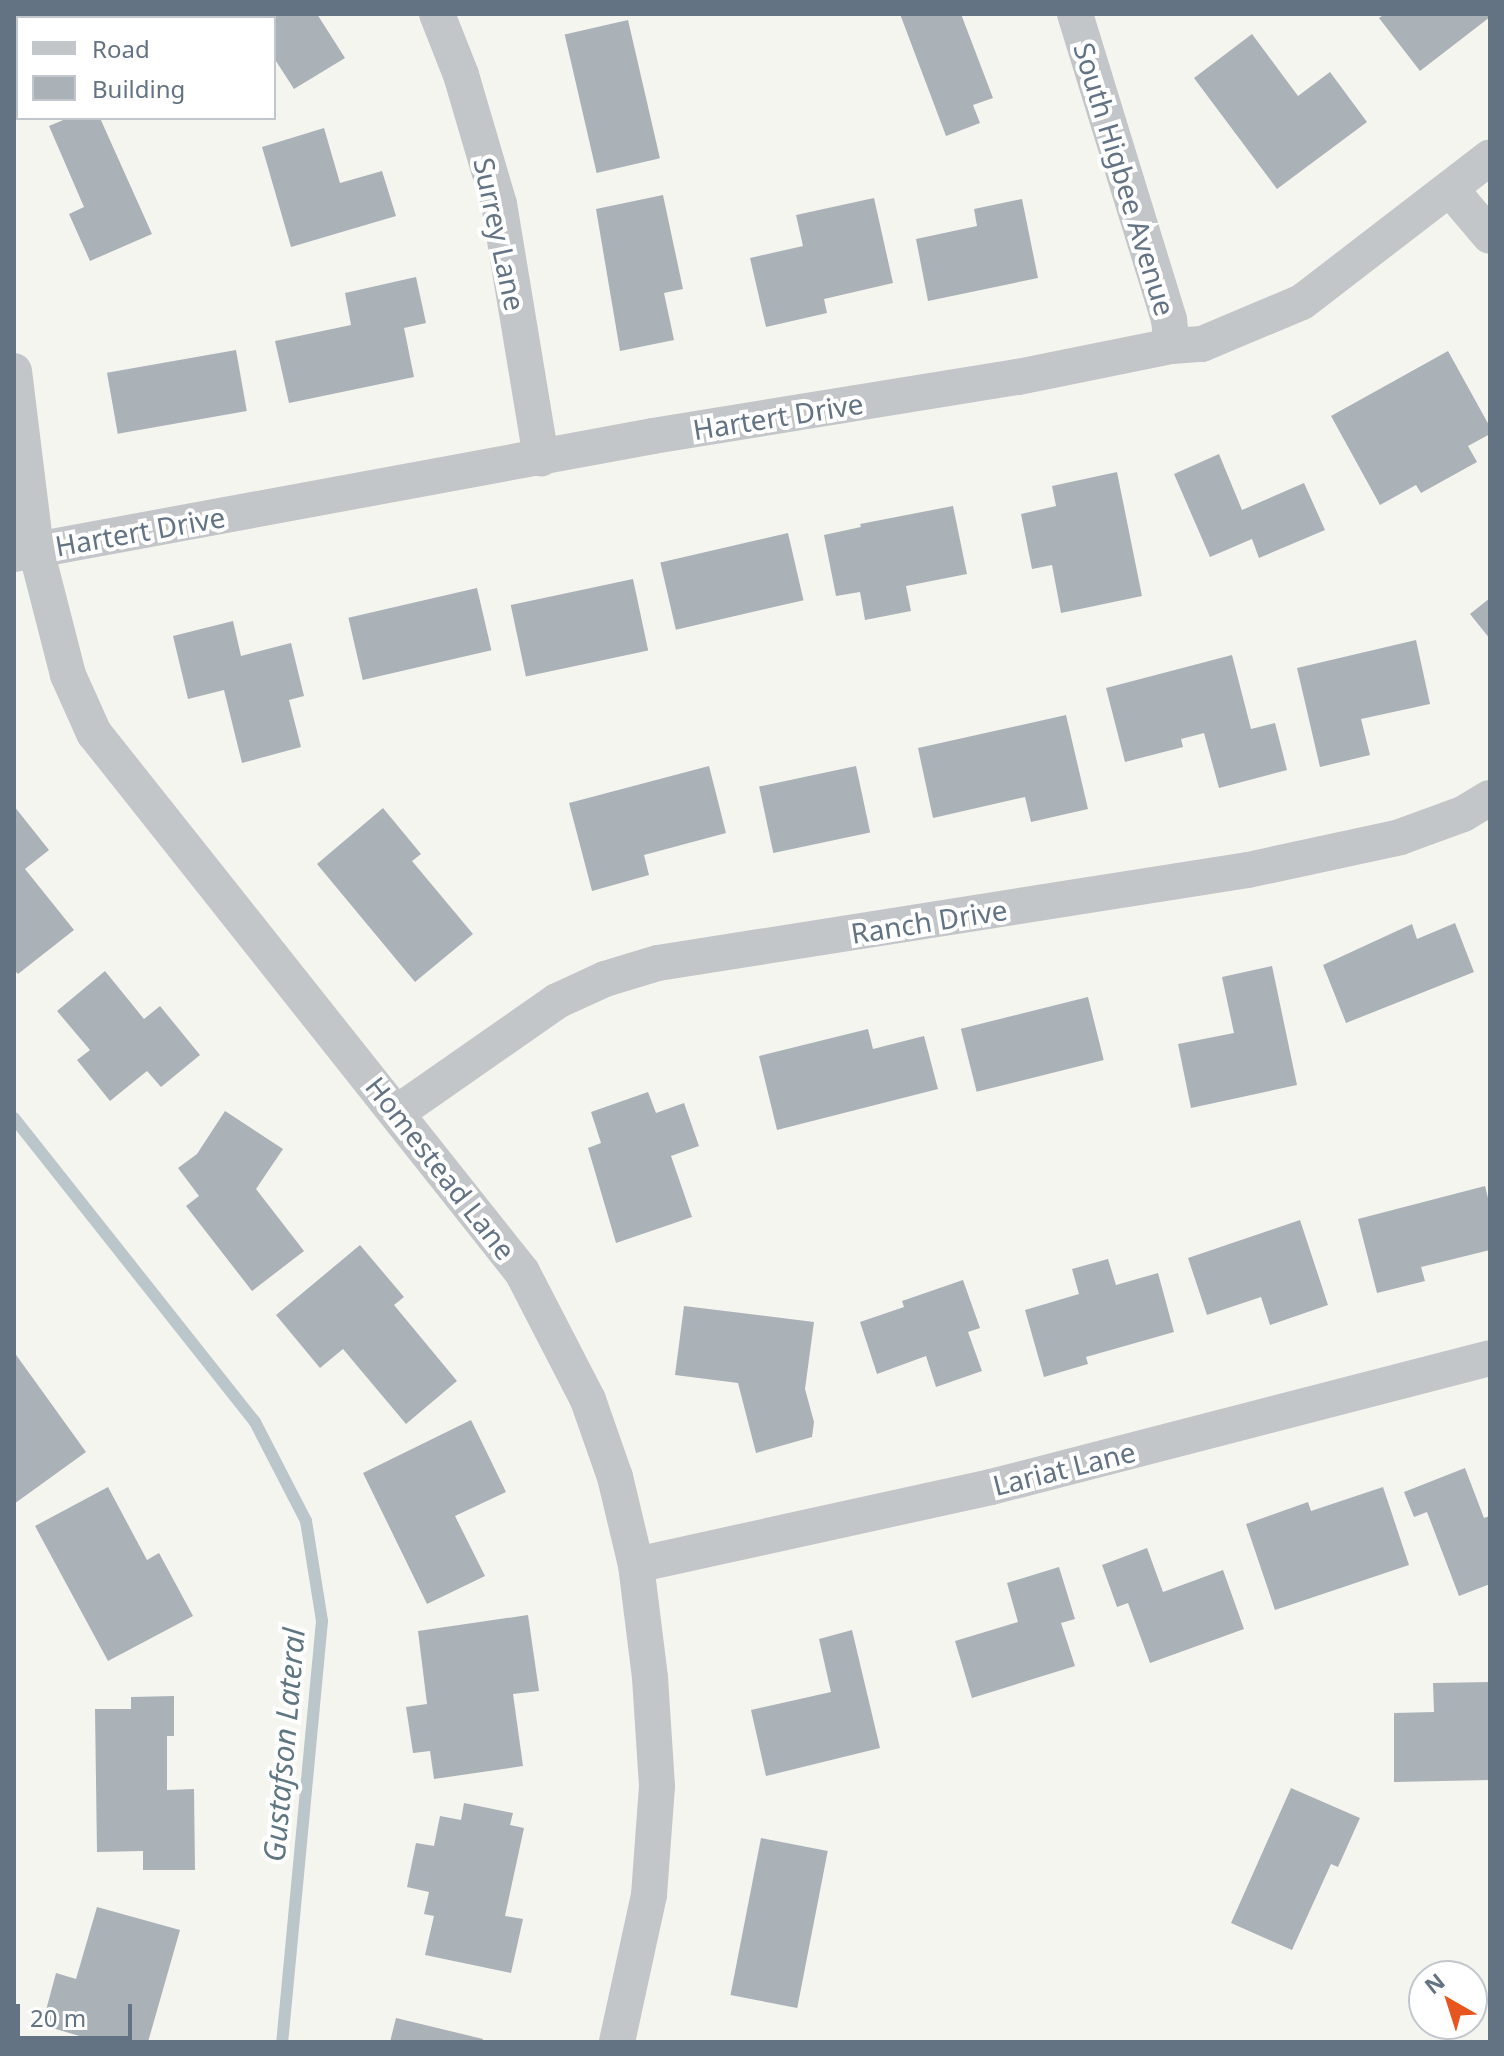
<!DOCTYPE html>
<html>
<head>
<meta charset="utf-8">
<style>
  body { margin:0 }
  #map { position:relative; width:1504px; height:2056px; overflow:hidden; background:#f5f5f0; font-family:"Noto Sans",sans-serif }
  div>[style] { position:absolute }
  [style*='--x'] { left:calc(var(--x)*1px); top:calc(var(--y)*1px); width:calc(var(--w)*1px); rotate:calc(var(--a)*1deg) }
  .stream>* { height:12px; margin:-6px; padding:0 6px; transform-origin:6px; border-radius:6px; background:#bbc6cb }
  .building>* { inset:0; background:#aab1b7; transform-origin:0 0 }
  .street>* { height:36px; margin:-18px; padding:0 18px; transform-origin:18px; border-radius:18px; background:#c2c6c9 }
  span { translate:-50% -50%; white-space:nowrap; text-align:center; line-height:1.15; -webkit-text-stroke:8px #fff; paint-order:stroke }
  .street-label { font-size:28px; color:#637383 }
  .water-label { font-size:30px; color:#5f7580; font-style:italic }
  .frame { position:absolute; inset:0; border:16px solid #637383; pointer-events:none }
  .legend { position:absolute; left:16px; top:16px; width:260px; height:104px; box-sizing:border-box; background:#fff; border:2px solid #c1c7cd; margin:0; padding:10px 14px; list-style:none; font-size:24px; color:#637383 }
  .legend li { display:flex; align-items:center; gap:16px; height:40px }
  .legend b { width:40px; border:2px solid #c1c7cd }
  .north { position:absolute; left:1408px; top:1960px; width:80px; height:80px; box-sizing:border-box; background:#fff; border:2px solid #c1c7cd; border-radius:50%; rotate:321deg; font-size:22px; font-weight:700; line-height:32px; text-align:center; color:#637383 }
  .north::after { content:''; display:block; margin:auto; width:28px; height:36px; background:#e7561e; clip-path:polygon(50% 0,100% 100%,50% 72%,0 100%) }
  .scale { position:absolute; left:16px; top:2004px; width:116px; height:36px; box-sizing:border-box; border:4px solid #637383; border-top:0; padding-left:10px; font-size:24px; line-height:28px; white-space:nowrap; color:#637383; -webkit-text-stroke:6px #fff; paint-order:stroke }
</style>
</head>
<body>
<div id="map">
  <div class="stream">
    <i style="--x:14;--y:1118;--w:388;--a:51.6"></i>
    <i style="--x:255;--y:1422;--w:111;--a:62.7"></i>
    <i style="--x:306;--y:1521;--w:101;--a:80.9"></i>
    <i style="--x:322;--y:1621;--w:423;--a:95.4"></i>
  </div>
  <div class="building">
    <i style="clip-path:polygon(14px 14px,52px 14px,56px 18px,18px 18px,18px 70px,14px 65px)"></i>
    <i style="clip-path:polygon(247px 14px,317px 14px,345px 58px,294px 89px,274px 58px,274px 18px,249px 18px)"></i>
    <i style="clip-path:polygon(900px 14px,961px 14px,993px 98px,973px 105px,980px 123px,946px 136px)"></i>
    <i style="clip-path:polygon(1385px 14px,1490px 14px,1490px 17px,1420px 71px,1379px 18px)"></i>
    <i style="left:628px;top:20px;width:142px;height:65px;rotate:77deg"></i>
    <i style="clip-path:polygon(1252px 34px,1298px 96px,1330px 72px,1367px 122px,1277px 189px,1194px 78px)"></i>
    <i style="clip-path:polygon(68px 118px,100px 118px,152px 234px,90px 261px,69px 214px,84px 207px,49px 126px)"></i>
    <i style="clip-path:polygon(324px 128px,340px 183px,382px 171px,396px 216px,291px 247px,262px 147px)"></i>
    <i style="clip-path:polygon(663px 195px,683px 289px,664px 293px,674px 340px,620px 351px,596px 209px)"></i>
    <i style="clip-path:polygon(874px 198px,893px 283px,824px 299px,827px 313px,766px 327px,750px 258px,803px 246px,796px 215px)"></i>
    <i style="clip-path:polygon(1022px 199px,1038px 278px,928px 301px,916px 239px,977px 226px,974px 209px)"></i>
    <i style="clip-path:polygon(416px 277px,426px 323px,404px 328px,414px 377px,289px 403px,275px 341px,351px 325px,345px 293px)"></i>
    <i style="left:236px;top:350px;width:62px;height:131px;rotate:80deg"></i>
    <i style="clip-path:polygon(1448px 351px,1490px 427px,1490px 434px,1468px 446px,1477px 462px,1421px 493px,1416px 485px,1380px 505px,1331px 416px)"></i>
    <i style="clip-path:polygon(1219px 454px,1242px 510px,1304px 483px,1325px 530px,1259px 558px,1252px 539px,1210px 557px,1174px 474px)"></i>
    <i style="clip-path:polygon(1117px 472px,1142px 596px,1061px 613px,1052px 565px,1032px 569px,1021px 514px,1056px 506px,1052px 486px)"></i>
    <i style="clip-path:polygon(953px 506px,967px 574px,906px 586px,911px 611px,865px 620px,860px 592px,836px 596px,824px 535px,861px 527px,860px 524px)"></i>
    <i style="left:788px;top:533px;width:69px;height:131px;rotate:77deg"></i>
    <i style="left:633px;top:579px;width:73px;height:125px;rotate:78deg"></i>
    <i style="left:477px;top:588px;width:64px;height:132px;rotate:77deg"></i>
    <i style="clip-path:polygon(1490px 598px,1490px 639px,1470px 614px)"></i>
    <i style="clip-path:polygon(233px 621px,241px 656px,291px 643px,304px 696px,289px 700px,301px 747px,242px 763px,224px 690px,188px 699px,173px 636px)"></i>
    <i style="clip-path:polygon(1416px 640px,1430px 704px,1361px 719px,1370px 755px,1320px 767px,1297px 668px)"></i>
    <i style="clip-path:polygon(1232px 655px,1251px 729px,1275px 723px,1287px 770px,1219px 788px,1204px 733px,1181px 739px,1183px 747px,1125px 762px,1106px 688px)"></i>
    <i style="clip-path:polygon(1066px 715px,1088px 809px,1031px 822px,1025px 797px,933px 818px,918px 748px)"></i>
    <i style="clip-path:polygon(709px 766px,726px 833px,644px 855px,649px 875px,592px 891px,569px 803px)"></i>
    <i style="left:856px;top:766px;width:68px;height:99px;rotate:78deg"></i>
    <i style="clip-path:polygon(14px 806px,49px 850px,25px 869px,74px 930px,18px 974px,14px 970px)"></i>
    <i style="clip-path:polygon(383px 808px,421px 854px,412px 861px,473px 934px,415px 982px,317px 864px)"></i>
    <i style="clip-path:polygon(1455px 923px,1474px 972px,1346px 1023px,1323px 965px,1412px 924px,1417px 939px)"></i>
    <i style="clip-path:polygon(1272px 966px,1297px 1085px,1191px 1108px,1178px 1044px,1234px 1033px,1222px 977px)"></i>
    <i style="clip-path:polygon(105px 971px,144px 1019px,160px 1006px,200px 1055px,161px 1087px,147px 1071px,110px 1101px,77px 1060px,90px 1050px,57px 1011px)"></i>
    <i style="left:1088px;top:997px;width:65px;height:131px;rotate:76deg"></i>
    <i style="clip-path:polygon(868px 1029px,873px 1049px,924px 1036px,938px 1089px,777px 1130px,759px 1056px)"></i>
    <i style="clip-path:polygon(648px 1092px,656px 1113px,684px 1103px,699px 1146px,671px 1156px,692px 1217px,616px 1243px,588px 1148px,601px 1143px,591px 1112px)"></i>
    <i style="clip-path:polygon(225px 1111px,283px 1149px,256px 1189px,304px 1251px,252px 1291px,186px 1206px,199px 1196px,178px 1168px,197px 1154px)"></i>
    <i style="clip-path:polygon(1485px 1186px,1490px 1206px,1490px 1250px,1421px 1267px,1425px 1281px,1377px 1293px,1358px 1219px)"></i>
    <i style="clip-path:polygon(1300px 1220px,1328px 1305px,1270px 1325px,1261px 1297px,1207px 1315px,1188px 1258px)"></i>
    <i style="clip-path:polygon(360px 1245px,404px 1297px,394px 1305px,457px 1381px,406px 1424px,343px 1349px,320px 1368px,276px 1315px)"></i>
    <i style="clip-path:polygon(1108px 1259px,1116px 1285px,1158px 1273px,1174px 1332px,1086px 1357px,1088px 1364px,1044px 1377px,1025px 1310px,1079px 1294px,1072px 1269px)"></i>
    <i style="clip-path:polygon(963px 1280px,980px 1328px,968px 1332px,982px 1371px,936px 1387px,926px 1356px,877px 1374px,860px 1322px,904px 1307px,902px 1301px)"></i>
    <i style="clip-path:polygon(684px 1306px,814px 1322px,805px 1389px,814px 1422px,812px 1437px,756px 1453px,738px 1383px,675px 1375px)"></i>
    <i style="clip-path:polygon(14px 1352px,86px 1452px,14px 1504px)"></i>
    <i style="clip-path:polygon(471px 1420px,506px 1492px,455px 1516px,485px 1576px,427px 1604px,363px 1473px)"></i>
    <i style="clip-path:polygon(1465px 1468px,1484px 1518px,1490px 1516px,1490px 1584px,1459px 1596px,1427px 1512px,1414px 1517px,1404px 1492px)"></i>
    <i style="clip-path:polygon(108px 1487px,147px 1560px,159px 1553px,193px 1616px,108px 1661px,35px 1526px)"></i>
    <i style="clip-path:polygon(1383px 1487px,1409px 1565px,1275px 1610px,1246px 1524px,1308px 1502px,1311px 1511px)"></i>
    <i style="clip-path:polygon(1147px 1548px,1163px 1592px,1223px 1570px,1244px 1629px,1150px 1663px,1128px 1603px,1117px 1607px,1102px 1565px)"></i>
    <i style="clip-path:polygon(1059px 1567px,1075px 1619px,1061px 1623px,1075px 1666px,972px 1698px,955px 1641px,1018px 1622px,1007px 1583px)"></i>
    <i style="clip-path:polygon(528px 1615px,539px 1691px,513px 1694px,523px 1766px,434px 1779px,430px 1751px,413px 1753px,406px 1707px,427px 1704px,418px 1631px)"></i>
    <i style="clip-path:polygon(852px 1630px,880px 1748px,766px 1776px,751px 1710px,831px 1692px,819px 1639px)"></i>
    <i style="clip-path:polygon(1490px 1682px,1490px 1780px,1394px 1782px,1394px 1713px,1434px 1712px,1433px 1683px)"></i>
    <i style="clip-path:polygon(174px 1696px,174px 1736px,167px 1736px,167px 1790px,194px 1789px,195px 1870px,143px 1870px,143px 1851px,97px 1852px,95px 1709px,131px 1709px,131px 1697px)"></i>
    <i style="clip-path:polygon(1291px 1788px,1360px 1818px,1338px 1867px,1331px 1864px,1292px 1950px,1231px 1923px)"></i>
    <i style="clip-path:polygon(464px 1803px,513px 1813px,510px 1825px,524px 1828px,505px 1916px,523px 1919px,511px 1973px,425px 1955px,434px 1916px,424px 1914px,429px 1892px,407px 1887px,416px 1843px,434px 1846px,440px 1816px,461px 1820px)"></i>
    <i style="left:761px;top:1838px;width:68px;height:160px;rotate:11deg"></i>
    <i style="clip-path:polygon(97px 1907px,180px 1930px,148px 2042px,100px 2042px,42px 2025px,56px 1973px,76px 1979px)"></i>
    <i style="clip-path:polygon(396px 2018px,483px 2039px,482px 2042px,390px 2042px)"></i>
  </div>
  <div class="street">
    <i style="--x:437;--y:14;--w:66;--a:68.5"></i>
    <i style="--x:461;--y:75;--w:134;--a:73.6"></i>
    <i style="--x:499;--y:204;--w:258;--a:80.6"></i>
    <i style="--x:1075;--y:14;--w:319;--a:72.9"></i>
    <i style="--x:1169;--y:319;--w:27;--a:84"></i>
    <i style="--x:1451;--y:190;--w:60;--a:49.7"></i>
    <i style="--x:14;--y:371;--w:180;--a:83"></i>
    <i style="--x:36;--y:550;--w:129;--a:75.6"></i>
    <i style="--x:68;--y:675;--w:64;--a:65.9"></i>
    <i style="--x:94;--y:733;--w:688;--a:51.55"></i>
    <i style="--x:522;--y:1272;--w:144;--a:62.7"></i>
    <i style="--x:588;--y:1400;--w:82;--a:70.7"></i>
    <i style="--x:615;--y:1477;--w:90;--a:76.6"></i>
    <i style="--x:636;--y:1565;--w:114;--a:82.9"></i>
    <i style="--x:650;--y:1678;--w:108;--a:86.3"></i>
    <i style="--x:657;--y:1786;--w:109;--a:94.2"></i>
    <i style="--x:649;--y:1895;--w:150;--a:102.3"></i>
    <i style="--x:14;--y:554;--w:650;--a:-10.46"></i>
    <i style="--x:653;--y:436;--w:370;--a:-9.2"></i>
    <i style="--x:1018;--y:377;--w:157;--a:-11.4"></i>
    <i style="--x:1172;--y:346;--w:30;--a:-4"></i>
    <i style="--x:1202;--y:344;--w:108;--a:-22.8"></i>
    <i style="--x:1302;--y:302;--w:237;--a:-37.6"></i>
    <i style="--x:398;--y:1112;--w:194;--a:-34.9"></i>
    <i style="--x:557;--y:1001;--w:53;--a:-24.6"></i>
    <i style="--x:605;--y:979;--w:55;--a:-16.8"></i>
    <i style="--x:658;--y:963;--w:597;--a:-8.96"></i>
    <i style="--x:1248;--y:870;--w:156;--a:-12.2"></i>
    <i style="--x:1400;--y:837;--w:67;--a:-20.1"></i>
    <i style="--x:1463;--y:814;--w:31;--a:-31"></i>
    <i style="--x:636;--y:1565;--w:363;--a:-12.4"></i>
    <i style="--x:991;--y:1487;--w:515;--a:-14.49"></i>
  </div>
  <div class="street-label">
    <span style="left:1125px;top:179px;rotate:73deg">South Higbee Avenue</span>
    <span style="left:500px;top:234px;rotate:78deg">Surrey Lane</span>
    <span style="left:778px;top:416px;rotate:-9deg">Hartert Drive</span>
    <span style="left:140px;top:531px;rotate:-10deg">Hartert Drive</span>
    <span style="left:929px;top:921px;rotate:-9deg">Ranch Drive</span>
    <span style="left:441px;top:1168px;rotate:52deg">Homestead Lane</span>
    <span style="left:1064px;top:1468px;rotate:-14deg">Lariat Lane</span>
  </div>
  <div class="water-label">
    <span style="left:284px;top:1745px;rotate:-85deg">Gustafson Lateral</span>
  </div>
  <div class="frame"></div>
  <ul class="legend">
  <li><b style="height:10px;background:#c2c6c9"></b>Road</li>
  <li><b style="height:22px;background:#aab1b7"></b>Building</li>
  </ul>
  <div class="north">N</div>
  <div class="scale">20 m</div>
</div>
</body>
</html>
